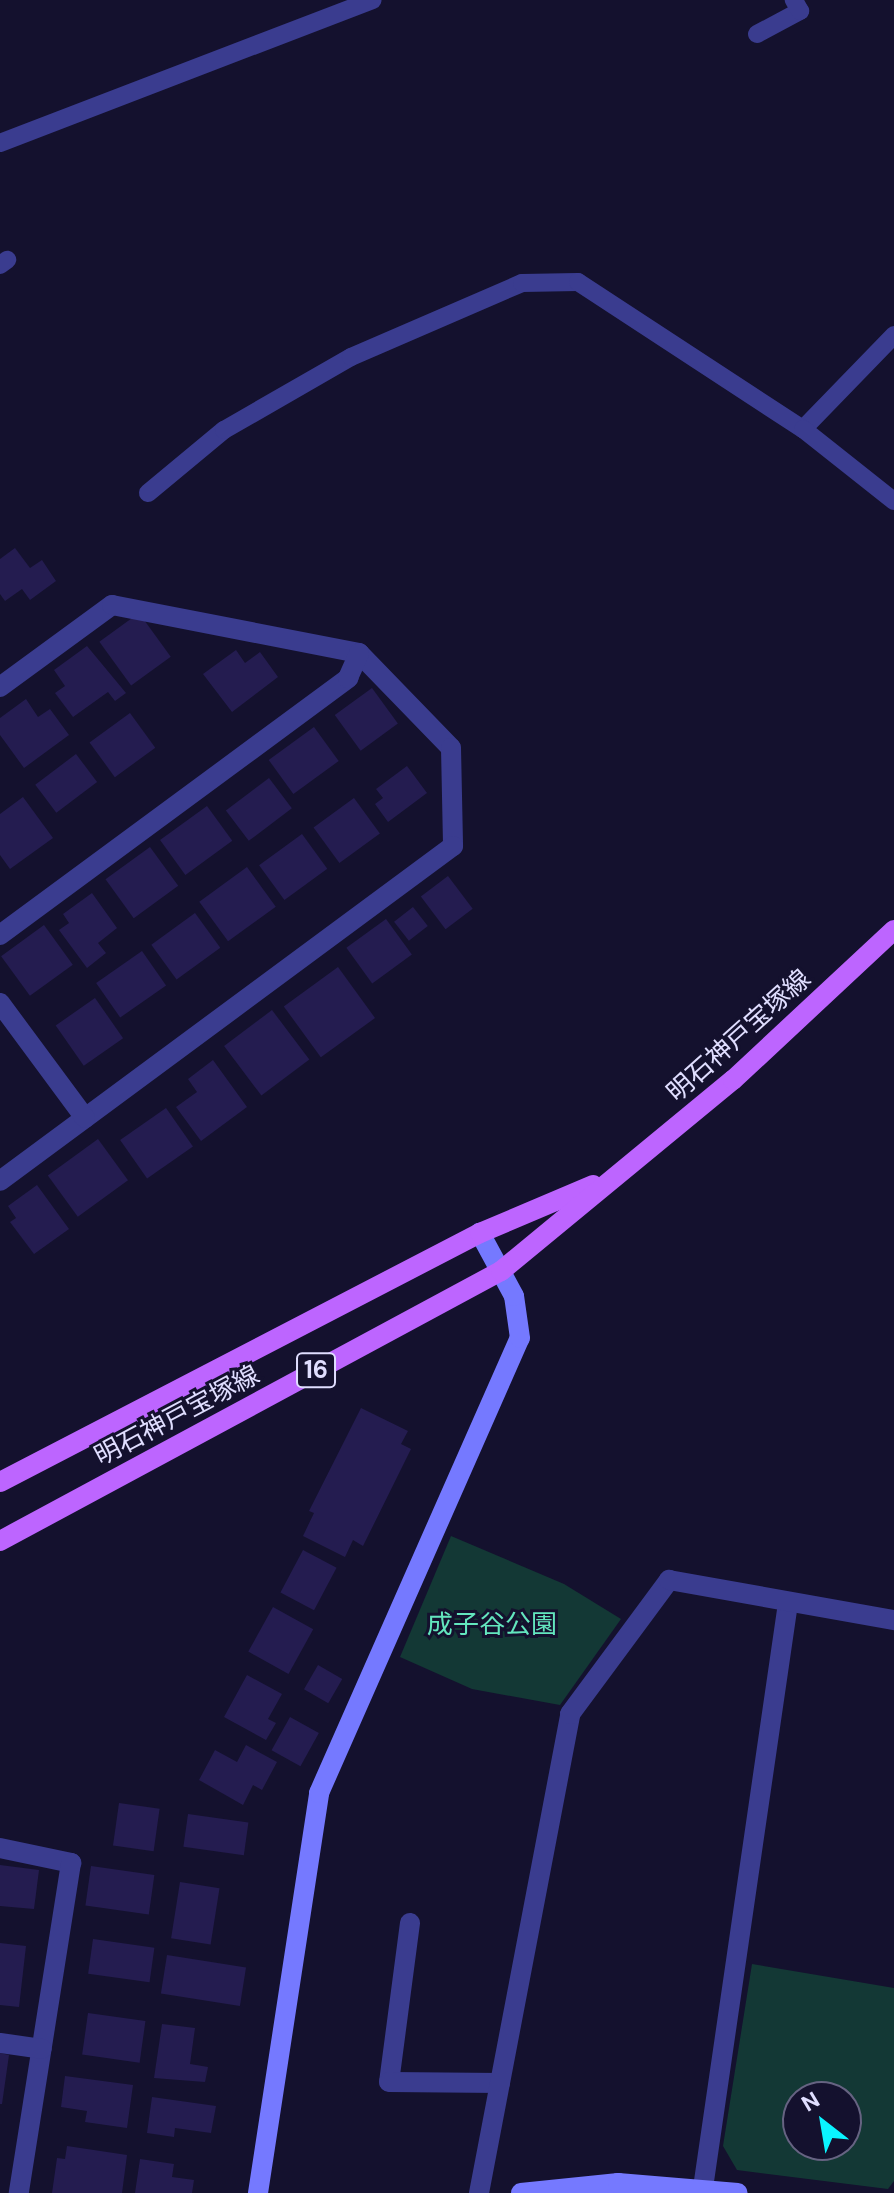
<!DOCTYPE html>
<html>
<head>
<meta charset="utf-8">
<style>
  body { margin:0 }
  #map { position:relative; width:894px; height:2193px; overflow:hidden; background:#14112e; font-family:"DM Sans","Noto Sans JP",sans-serif }
  div>[style] { position:absolute }
  [style*='--x'] { left:calc(var(--x)*1px); top:calc(var(--y)*1px); width:calc(var(--w)*1px); rotate:calc(var(--a)*1deg) }
  .green>* { inset:0; background:#133835 }
  .building>* { inset:0; background:#241c50; transform-origin:0 0 }
  .lane>* { height:18px; margin:-9px; padding:0 9px; transform-origin:9px; border-radius:9px; background:#3a3c8f }
  .street>* { height:20px; margin:-10px; padding:0 10px; transform-origin:10px; border-radius:10px; background:#3a3c8f }
  .secondary>* { height:20px; margin:-10px; padding:0 10px; transform-origin:10px; border-radius:10px; background:#7579ff }
  .primary>* { height:20px; margin:-10px; padding:0 10px; transform-origin:10px; border-radius:10px; background:#bd65ff }
  span { translate:-50% -50%; white-space:nowrap; text-align:center; line-height:1.15; -webkit-text-stroke:6px #14112e; paint-order:stroke }
  .shield-label span { padding:2px 6px; background:#14112e; border:2px solid; border-radius:6px; -webkit-text-stroke-width:0 }
  .shield-label { font-size:24px; color:#e0deff; font-weight:700 }
  .street-label { font-size:26px; color:#e0deff }
  .park-label { font-size:26px; color:#63e6be }
  .north { position:absolute; left:782px; top:2081px; width:80px; height:80px; box-sizing:border-box; background:#14112e; border:2px solid #666382; border-radius:50%; rotate:329deg; font-size:22px; font-weight:700; line-height:32px; text-align:center; color:#e0deff }
  .north::after { content:''; display:block; margin:auto; width:28px; height:36px; background:#0af4ff; clip-path:polygon(50% 0,100% 100%,50% 72%,0 100%) }
</style>
</head>
<body>
<div id="map">
  <div class="green">
    <i style="clip-path:polygon(451px 1536px,564px 1584px,621px 1619px,560px 1705px,472px 1689px,400px 1657px)"></i>
    <i style="clip-path:polygon(evenodd,752px 1964px,894px 1988px,894px 2181px,888px 2189px,737px 2170px,723px 2146px,752px 1964px,846px 2097px,846px 2145px,798px 2145px,798px 2097px,846px 2097px)"></i>
  </div>
  <div class="building">
    <i style="clip-path:polygon(15px 548px,30px 568px,42px 560px,56px 581px,30px 600px,22px 589px,5px 601px,0 594px,0 559px)"></i>
    <i style="left:139px;top:613px;width:54px;height:49px;rotate:54deg"></i>
    <i style="clip-path:polygon(87px 646px,126px 693px,115px 701px,108px 692px,73px 717px,55px 693px,65px 686px,54px 670px)"></i>
    <i style="clip-path:polygon(236px 650px,245px 663px,260px 652px,278px 677px,232px 712px,203px 674px)"></i>
    <i style="left:372px;top:688px;width:44px;height:46px;rotate:54deg"></i>
    <i style="clip-path:polygon(26px 699px,38px 717px,50px 709px,69px 735px,24px 768px,0 735px,0 718px)"></i>
    <i style="left:130px;top:713px;width:43px;height:50px;rotate:54deg"></i>
    <i style="left:314px;top:727px;width:42px;height:56px;rotate:54deg"></i>
    <i style="left:76px;top:754px;width:35px;height:51px;rotate:53deg"></i>
    <i style="clip-path:polygon(407px 766px,427px 793px,388px 822px,375px 804px,383px 798px,376px 789px)"></i>
    <i style="left:269px;top:778px;width:38px;height:54px;rotate:53deg"></i>
    <i style="clip-path:polygon(23px 797px,53px 838px,10px 869px,0 855px,0 814px)"></i>
    <i style="left:354px;top:798px;width:44px;height:50px;rotate:54deg"></i>
    <i style="left:207px;top:806px;width:43px;height:58px;rotate:54deg"></i>
    <i style="left:302px;top:834px;width:43px;height:53px;rotate:54deg"></i>
    <i style="left:150px;top:847px;width:48px;height:55px;rotate:54deg"></i>
    <i style="left:247px;top:867px;width:49px;height:59px;rotate:54deg"></i>
    <i style="left:448px;top:876px;width:41px;height:34px;rotate:53deg"></i>
    <i style="clip-path:polygon(92px 893px,117px 928px,98px 943px,106px 953px,87px 968px,59px 930px,69px 923px,63px 914px)"></i>
    <i style="left:413px;top:907px;width:24px;height:24px;rotate:52deg"></i>
    <i style="left:195px;top:913px;width:43px;height:54px;rotate:54deg"></i>
    <i style="left:386px;top:919px;width:44px;height:49px;rotate:54deg"></i>
    <i style="left:44px;top:925px;width:49px;height:53px;rotate:54deg"></i>
    <i style="left:142px;top:951px;width:42px;height:56px;rotate:55deg"></i>
    <i style="left:338px;top:967px;width:63px;height:67px;rotate:54deg"></i>
    <i style="left:95px;top:998px;width:49px;height:48px;rotate:55deg"></i>
    <i style="left:272px;top:1010px;width:62px;height:60px;rotate:53deg"></i>
    <i style="clip-path:polygon(213px 1060px,247px 1107px,201px 1141px,176px 1107px,197px 1092px,188px 1079px)"></i>
    <i style="left:166px;top:1108px;width:47px;height:56px;rotate:55deg"></i>
    <i style="left:98px;top:1139px;width:51px;height:62px;rotate:54deg"></i>
    <i style="clip-path:polygon(37px 1185px,69px 1229px,34px 1254px,10px 1222px,16px 1218px,8px 1206px)"></i>
    <i style="clip-path:polygon(361px 1408px,408px 1431px,401px 1444px,411px 1449px,363px 1546px,353px 1540px,345px 1557px,303px 1536px,314px 1513px,309px 1511px)"></i>
    <i style="left:303px;top:1550px;width:38px;height:48px;rotate:28deg"></i>
    <i style="left:273px;top:1607px;width:46px;height:51px;rotate:29deg"></i>
    <i style="left:318px;top:1665px;width:28px;height:28px;rotate:30deg"></i>
    <i style="clip-path:polygon(247px 1675px,282px 1694px,268px 1719px,276px 1723px,266px 1740px,224px 1717px)"></i>
    <i style="left:290px;top:1717px;width:33px;height:38px;rotate:29deg"></i>
    <i style="clip-path:polygon(246px 1745px,277px 1762px,262px 1790px,253px 1785px,243px 1805px,199px 1780px,215px 1750px,237px 1762px)"></i>
    <i style="left:119px;top:1803px;width:41px;height:43px;rotate:8deg"></i>
    <i style="left:188px;top:1814px;width:61px;height:33px;rotate:8deg"></i>
    <i style="clip-path:polygon(0 1865px,39px 1870px,34px 1909px,0 1906px)"></i>
    <i style="left:91px;top:1866px;width:64px;height:40px;rotate:8deg"></i>
    <i style="left:180px;top:1882px;width:40px;height:57px;rotate:9deg"></i>
    <i style="left:93px;top:1939px;width:62px;height:35px;rotate:8deg"></i>
    <i style="clip-path:polygon(0 1943px,26px 1946px,19px 2007px,0 2005px)"></i>
    <i style="left:167px;top:1955px;width:80px;height:39px;rotate:9deg"></i>
    <i style="left:88px;top:2013px;width:58px;height:42px;rotate:8deg"></i>
    <i style="clip-path:polygon(162px 2024px,195px 2028px,190px 2064px,208px 2067px,205px 2082px,154px 2078px)"></i>
    <i style="clip-path:polygon(0 2053px,9px 2055px,2px 2104px,0 2104px)"></i>
    <i style="clip-path:polygon(65px 2076px,133px 2085px,127px 2128px,85px 2122px,87px 2111px,61px 2107px)"></i>
    <i style="clip-path:polygon(152px 2097px,216px 2106px,211px 2133px,175px 2128px,174px 2137px,147px 2133px)"></i>
    <i style="clip-path:polygon(67px 2146px,127px 2155px,122px 2193px,52px 2193px,57px 2158px,65px 2159px)"></i>
    <i style="clip-path:polygon(140px 2159px,174px 2164px,172px 2177px,194px 2180px,192px 2193px,135px 2193px)"></i>
  </div>
  <div class="lane">
    <i style="--x:757;--y:34;--w:49;--a:-28.1"></i>
    <i style="--x:800;--y:11;--w:13;--a:-119"></i>
    <i style="--x:0;--y:143;--w:399;--a:-21"></i>
    <i style="--x:0;--y:265;--w:9;--a:-36"></i>
    <i style="--x:803;--y:429;--w:131;--a:-45.9"></i>
    <i style="--x:148;--y:493;--w:99;--a:-39.7"></i>
    <i style="--x:224;--y:430;--w:146;--a:-29.9"></i>
    <i style="--x:351;--y:357;--w:186;--a:-23.4"></i>
    <i style="--x:522;--y:283;--w:56;--a:-1"></i>
    <i style="--x:578;--y:282;--w:269;--a:33.2"></i>
    <i style="--x:803;--y:429;--w:116;--a:38.4"></i>
  </div>
  <div class="street">
    <i style="--x:0;--y:687;--w:139;--a:-36.2"></i>
    <i style="--x:112;--y:605;--w:252;--a:11"></i>
    <i style="--x:359;--y:653;--w:132;--a:45.9"></i>
    <i style="--x:451;--y:748;--w:98;--a:88.8"></i>
    <i style="--x:453;--y:846;--w:563;--a:143.52"></i>
    <i style="--x:0;--y:935;--w:433;--a:-36.4"></i>
    <i style="--x:348;--y:678;--w:27;--a:-66"></i>
    <i style="--x:0;--y:1003;--w:143;--a:53.5"></i>
    <i style="--x:0;--y:1848;--w:73;--a:11.9"></i>
    <i style="--x:71;--y:1863;--w:334;--a:99"></i>
    <i style="--x:410;--y:1923;--w:160;--a:97.5"></i>
    <i style="--x:389;--y:2082;--w:111;--a:0.5"></i>
    <i style="--x:0;--y:2043;--w:42;--a:8.1"></i>
    <i style="--x:703;--y:2188;--w:591;--a:-81.73"></i>
    <i style="--x:479;--y:2193;--w:488;--a:-79.2"></i>
    <i style="--x:570;--y:1714;--w:167;--a:-53.5"></i>
    <i style="--x:669;--y:1580;--w:229;--a:10.1"></i>
  </div>
  <div class="secondary">
    <i style="--x:258;--y:2193;--w:405;--a:-81.3"></i>
    <i style="--x:319;--y:1793;--w:497;--a:-66.2"></i>
    <i style="--x:520;--y:1338;--w:42;--a:-98.1"></i>
    <i style="--x:514;--y:1296;--w:72;--a:-118.4"></i>
    <i style="--x:521;--y:2193;--w:98;--a:-5.9"></i>
    <i style="--x:618;--y:2183;--w:120;--a:4.8"></i>
  </div>
  <div class="primary">
    <i style="--x:0;--y:1482;--w:541;--a:-27.42"></i>
    <i style="--x:480;--y:1233;--w:123;--a:-23"></i>
    <i style="--x:0;--y:1541;--w:569;--a:-28.32"></i>
    <i style="--x:501;--y:1271;--w:301;--a:-39.5"></i>
    <i style="--x:733;--y:1080;--w:220;--a:-43"></i>
  </div>
  <div class="shield-label">
    <span style="left:316px;top:1370px">16</span>
  </div>
  <div class="street-label">
    <span style="left:739px;top:1036px;rotate:-42deg">明石神戸宝塚線</span>
    <span style="left:177px;top:1416px;rotate:-28deg">明石神戸宝塚線</span>
  </div>
  <div class="park-label">
    <span style="left:492px;top:1625px">成子谷公園</span>
  </div>
  <div class="north">N</div>
</div>
</body>
</html>
